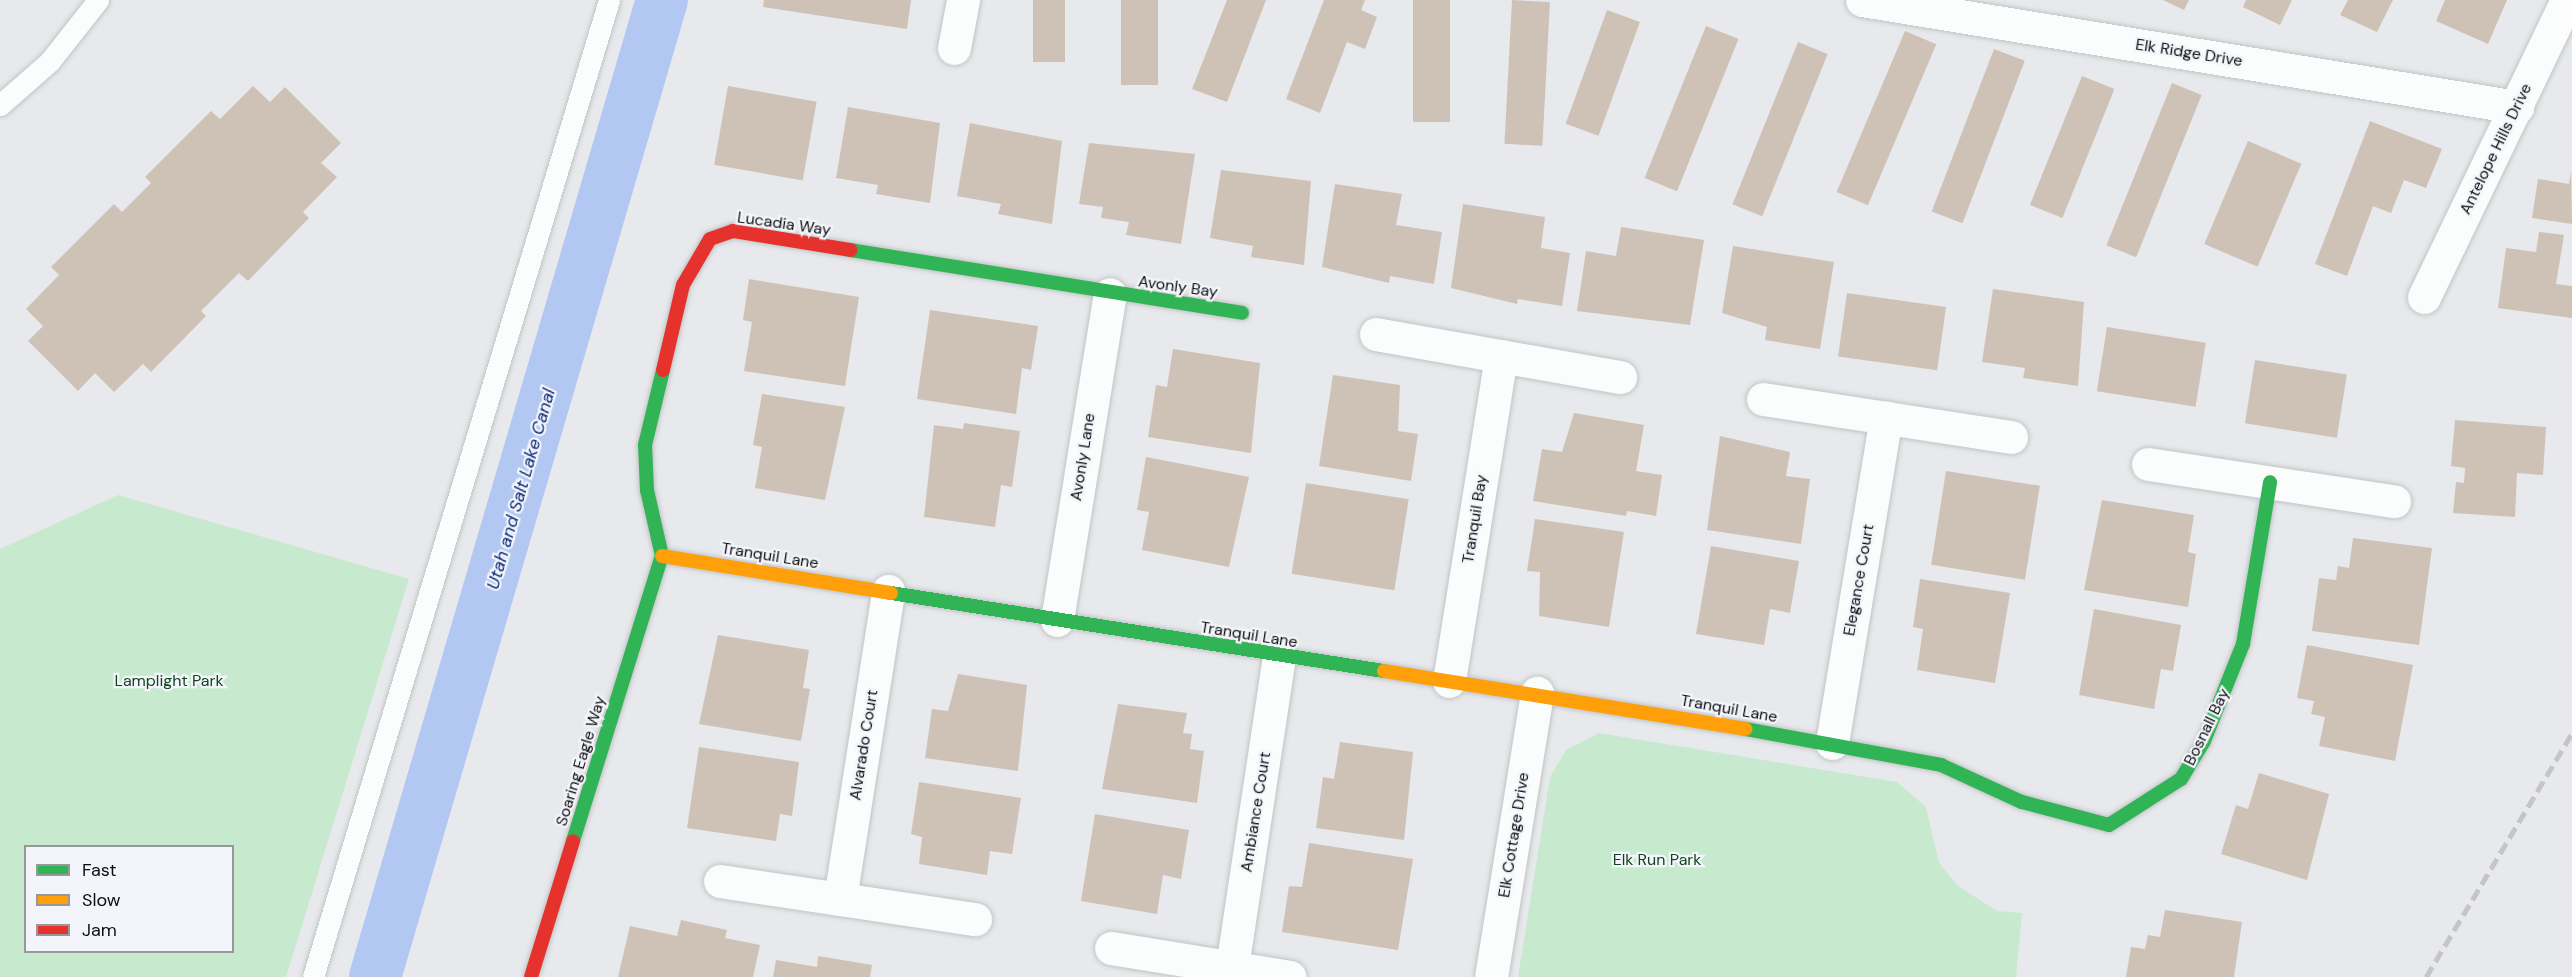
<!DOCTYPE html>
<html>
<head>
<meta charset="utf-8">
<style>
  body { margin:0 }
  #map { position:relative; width:2572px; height:977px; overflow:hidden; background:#e7e9ec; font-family:"DM Sans",sans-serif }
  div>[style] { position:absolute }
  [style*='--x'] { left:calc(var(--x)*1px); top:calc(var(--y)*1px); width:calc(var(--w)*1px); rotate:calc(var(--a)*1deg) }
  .green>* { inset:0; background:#c7eacf }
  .canal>* { height:52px; margin:-26px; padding:0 26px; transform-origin:26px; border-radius:26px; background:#b2c7f2 }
  .building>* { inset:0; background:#cec2b7; transform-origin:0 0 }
  .roads { filter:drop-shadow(0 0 2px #c2c4c5) drop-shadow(0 0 2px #c2c4c5) }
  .lane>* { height:21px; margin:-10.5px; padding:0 10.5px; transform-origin:10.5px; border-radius:10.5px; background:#fbfcfc }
  .street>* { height:33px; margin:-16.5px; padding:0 16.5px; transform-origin:16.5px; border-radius:16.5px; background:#fbfcfc }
  .fast>* { height:14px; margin:-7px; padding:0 7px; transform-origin:7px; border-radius:7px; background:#30b455 }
  .slow>* { height:14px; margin:-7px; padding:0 7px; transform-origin:7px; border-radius:7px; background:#ff9f0a }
  .jam>* { height:14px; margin:-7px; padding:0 7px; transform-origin:7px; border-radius:7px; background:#e5322d }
  .rail>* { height:4.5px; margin-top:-2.25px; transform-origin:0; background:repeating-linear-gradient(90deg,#c5c5c7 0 12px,transparent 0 18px) }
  span { translate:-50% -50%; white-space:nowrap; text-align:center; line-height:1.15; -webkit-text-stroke:4.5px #f3f5fa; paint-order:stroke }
  .street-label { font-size:16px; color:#0d0d0f }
  .park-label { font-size:16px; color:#0f451f }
  .water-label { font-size:18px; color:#0a2a7b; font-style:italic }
  .legend { position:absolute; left:24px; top:845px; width:210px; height:108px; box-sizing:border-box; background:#f3f5fa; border:2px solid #97989c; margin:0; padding:8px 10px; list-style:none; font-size:18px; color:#0d0d0f }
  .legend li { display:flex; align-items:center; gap:12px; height:30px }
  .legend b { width:30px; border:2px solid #97989c }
</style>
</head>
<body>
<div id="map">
  <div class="green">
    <i style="clip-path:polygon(evenodd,118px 495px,409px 579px,286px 977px,0 977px,0 549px,118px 495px,26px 846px,232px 846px,232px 952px,26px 952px,26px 846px)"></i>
    <i style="clip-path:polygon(1599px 733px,1897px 782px,1926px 807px,1939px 863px,1958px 886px,1997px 911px,2022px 913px,2016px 977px,1518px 977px,1550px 777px,1566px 750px)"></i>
  </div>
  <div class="canal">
    <i style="--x:375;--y:977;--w:1018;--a:-73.63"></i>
  </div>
  <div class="building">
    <i style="clip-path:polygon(764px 0,911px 0,907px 29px,763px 7px)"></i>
    <i style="left:1033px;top:0;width:32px;height:62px"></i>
    <i style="left:1121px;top:0;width:37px;height:85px"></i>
    <i style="clip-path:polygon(1227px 0,1266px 0,1227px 102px,1192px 89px)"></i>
    <i style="clip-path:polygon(1324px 0,1365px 0,1361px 10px,1377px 17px,1365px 49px,1347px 42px,1320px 113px,1286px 99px)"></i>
    <i style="left:1413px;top:0;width:37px;height:122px"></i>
    <i style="left:1512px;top:0;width:38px;height:144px;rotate:3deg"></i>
    <i style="clip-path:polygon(2163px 0,2189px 0,2184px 10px)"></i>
    <i style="clip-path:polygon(2246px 0,2292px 0,2280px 25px,2243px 7px)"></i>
    <i style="clip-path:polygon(2348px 0,2393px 0,2377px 32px,2340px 15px)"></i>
    <i style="clip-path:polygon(2445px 0,2507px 0,2488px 44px,2436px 21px)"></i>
    <i style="left:1607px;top:10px;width:35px;height:121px;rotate:20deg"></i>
    <i style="left:1706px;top:26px;width:35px;height:164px;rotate:22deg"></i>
    <i style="left:1905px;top:31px;width:34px;height:175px;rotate:23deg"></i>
    <i style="left:1798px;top:42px;width:32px;height:175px;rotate:22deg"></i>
    <i style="left:1994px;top:49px;width:33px;height:174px;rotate:21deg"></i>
    <i style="left:2082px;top:76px;width:35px;height:139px;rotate:22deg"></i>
    <i style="left:2172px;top:83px;width:32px;height:175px;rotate:22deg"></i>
    <i style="clip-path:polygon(253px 86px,270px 102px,285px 87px,341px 143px,321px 163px,337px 177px,303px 212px,309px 218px,248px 281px,239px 273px,201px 311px,206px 316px,151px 372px,143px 364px,114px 392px,95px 373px,78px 391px,28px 341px,43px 326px,26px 309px,59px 275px,51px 267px,114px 204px,122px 212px,151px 183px,145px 177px,211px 111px,220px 119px)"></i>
    <i style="left:728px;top:86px;width:90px;height:80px;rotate:10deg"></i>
    <i style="clip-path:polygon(848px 107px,940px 123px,930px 203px,876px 194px,878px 185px,836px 178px)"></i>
    <i style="clip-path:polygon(2370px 121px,2442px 149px,2426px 188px,2404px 180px,2391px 213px,2373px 206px,2347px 276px,2315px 264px)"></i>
    <i style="clip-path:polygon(970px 123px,1062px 141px,1052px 224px,998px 214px,1001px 204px,957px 196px)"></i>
    <i style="left:2248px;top:141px;width:58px;height:112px;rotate:23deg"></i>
    <i style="clip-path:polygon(1089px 143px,1195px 154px,1181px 244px,1126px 235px,1129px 222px,1101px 218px,1103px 207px,1079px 204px)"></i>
    <i style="clip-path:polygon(1221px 170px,1311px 181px,1304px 265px,1251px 257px,1253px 246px,1210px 238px)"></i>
    <i style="clip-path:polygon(2571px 171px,2572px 224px,2532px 218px,2538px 179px,2569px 184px)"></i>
    <i style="clip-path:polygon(1335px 184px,1402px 194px,1396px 225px,1442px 232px,1434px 284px,1390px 276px,1389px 283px,1322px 267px)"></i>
    <i style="clip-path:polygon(1463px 204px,1545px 217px,1541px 248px,1570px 253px,1562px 306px,1518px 299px,1517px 304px,1451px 288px)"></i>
    <i style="clip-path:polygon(1621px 227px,1704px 240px,1690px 325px,1577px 311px,1586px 251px,1616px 256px)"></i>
    <i style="clip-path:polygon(2539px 232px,2564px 235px,2556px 284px,2572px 286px,2572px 318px,2498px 308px,2506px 248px,2536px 252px)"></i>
    <i style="clip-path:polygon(1733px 246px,1834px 262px,1820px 349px,1765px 340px,1767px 327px,1722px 313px)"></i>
    <i style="clip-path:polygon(749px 279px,859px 297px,845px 386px,744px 371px,752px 322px,743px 320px)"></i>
    <i style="clip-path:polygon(1993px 289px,2084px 302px,2078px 386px,2023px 378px,2025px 368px,1982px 362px)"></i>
    <i style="left:1847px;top:293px;width:100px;height:64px;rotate:8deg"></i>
    <i style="clip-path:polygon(930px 310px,1038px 326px,1031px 370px,1022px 368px,1016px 414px,917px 399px)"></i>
    <i style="left:2107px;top:327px;width:100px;height:65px;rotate:9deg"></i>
    <i style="clip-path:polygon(1173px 349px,1260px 363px,1251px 453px,1148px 437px,1156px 385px,1167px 387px)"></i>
    <i style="left:2255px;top:360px;width:93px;height:64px;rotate:9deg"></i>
    <i style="clip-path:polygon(1333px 375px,1400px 385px,1398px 431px,1418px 434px,1411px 481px,1319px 466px)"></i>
    <i style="clip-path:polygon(762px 394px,845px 407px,825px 500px,755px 488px,762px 447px,753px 445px)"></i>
    <i style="clip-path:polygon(1574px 413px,1644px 425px,1636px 471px,1662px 475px,1656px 516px,1627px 511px,1626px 516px,1533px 501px,1542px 449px,1562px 452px)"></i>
    <i style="clip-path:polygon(2455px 420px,2546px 427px,2543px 475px,2517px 473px,2515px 517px,2453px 513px,2456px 482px,2464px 483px,2465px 468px,2451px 466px)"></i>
    <i style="clip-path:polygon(964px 423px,1020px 431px,1012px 487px,1001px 485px,995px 527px,924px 517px,934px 425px,963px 429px)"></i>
    <i style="clip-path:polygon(1720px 436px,1790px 452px,1786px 476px,1810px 479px,1801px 544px,1707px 530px)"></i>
    <i style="clip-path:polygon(1146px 457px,1249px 477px,1229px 567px,1142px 550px,1149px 512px,1137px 510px)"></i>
    <i style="left:1946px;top:471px;width:95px;height:95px;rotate:9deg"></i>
    <i style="left:1306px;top:483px;width:104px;height:92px;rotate:9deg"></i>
    <i style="clip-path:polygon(2102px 500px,2194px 515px,2188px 552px,2196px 554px,2188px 607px,2084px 590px)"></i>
    <i style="clip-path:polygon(1535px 519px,1624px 532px,1609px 627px,1539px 616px,1540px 572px,1527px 571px)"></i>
    <i style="clip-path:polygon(2353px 538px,2432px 548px,2419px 645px,2312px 631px,2319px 578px,2336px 580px,2338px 566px,2349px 568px)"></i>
    <i style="clip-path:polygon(1711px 546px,1799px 561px,1790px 613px,1770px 609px,1764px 645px,1696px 634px)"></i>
    <i style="clip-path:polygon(1920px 579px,2010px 593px,1995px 683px,1917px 670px,1923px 629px,1913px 627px)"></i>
    <i style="clip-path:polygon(2094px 609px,2181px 625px,2173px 671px,2161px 669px,2154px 709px,2079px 695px)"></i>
    <i style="clip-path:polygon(718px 635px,809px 650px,803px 688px,810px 689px,801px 741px,699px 724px)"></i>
    <i style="clip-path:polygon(2307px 645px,2413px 665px,2395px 761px,2319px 746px,2325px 717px,2311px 714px,2314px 701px,2297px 698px)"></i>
    <i style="clip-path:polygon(958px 674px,1027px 685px,1018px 771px,925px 758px,932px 709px,948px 711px)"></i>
    <i style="clip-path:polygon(1118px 704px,1187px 713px,1183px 733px,1192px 734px,1190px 749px,1204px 751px,1197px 803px,1102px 789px)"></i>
    <i style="clip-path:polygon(1340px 742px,1413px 752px,1404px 840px,1316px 828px,1323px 777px,1334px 779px)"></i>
    <i style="clip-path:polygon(699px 747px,799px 762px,792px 816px,780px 814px,776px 841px,687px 828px)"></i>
    <i style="clip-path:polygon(2259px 773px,2329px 794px,2307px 880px,2221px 854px,2236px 805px,2248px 809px)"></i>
    <i style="clip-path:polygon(919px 782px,1021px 798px,1012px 854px,990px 851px,987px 875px,919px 864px,922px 837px,911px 834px)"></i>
    <i style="clip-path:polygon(1095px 814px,1189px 830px,1181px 879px,1163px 875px,1157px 914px,1081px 901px)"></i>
    <i style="clip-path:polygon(1309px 843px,1413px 859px,1398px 950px,1282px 932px,1289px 886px,1302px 887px)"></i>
    <i style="clip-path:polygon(2165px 910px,2242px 922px,2234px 977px,2126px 977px,2131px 947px,2145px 949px,2148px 935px,2160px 937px)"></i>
    <i style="clip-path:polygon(681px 920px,727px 930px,725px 938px,760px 945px,753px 977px,618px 977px,630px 926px,677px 936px)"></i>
    <i style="clip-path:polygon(818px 956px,872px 965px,870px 977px,773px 977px,776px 960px,817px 967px)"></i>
  </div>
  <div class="roads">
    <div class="lane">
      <i style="--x:0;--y:105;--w:67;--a:-41.3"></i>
      <i style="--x:50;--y:61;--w:78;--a:-51.8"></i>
      <i style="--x:313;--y:977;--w:1021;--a:-73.14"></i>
    </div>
    <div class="street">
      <i style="--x:1862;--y:0;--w:664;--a:9.28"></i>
      <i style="--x:954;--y:48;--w:49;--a:-79.4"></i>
      <i style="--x:2424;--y:297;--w:330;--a:-64.3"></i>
      <i style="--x:1376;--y:334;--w:248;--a:10"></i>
      <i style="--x:1763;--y:399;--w:251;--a:8.7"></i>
      <i style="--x:2148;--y:464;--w:249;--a:8.6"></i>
      <i style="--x:1057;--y:620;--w:330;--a:-80.8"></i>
      <i style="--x:1449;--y:681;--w:329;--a:-80.9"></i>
      <i style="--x:1832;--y:743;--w:330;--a:-80.6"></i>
      <i style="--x:720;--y:881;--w:258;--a:8.5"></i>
      <i style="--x:840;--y:899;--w:312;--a:-81.1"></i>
      <i style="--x:1111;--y:948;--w:181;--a:9.2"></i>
      <i style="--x:1232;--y:967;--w:314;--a:-81.4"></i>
      <i style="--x:1491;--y:977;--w:288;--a:-80.8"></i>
    </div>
    <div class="fast">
      <i style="--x:850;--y:250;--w:397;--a:9.1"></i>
      <i style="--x:891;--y:593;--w:499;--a:9"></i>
      <i style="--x:1745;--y:729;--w:199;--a:10.4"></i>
      <i style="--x:1941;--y:765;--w:89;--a:24.6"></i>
      <i style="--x:2022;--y:802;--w:90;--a:14.8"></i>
      <i style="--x:2109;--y:825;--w:85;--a:-32.6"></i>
      <i style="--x:2181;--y:779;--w:44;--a:-58.8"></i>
      <i style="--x:2204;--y:741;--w:105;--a:-68.1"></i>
      <i style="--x:2243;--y:644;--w:164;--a:-80.5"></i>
      <i style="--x:573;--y:841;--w:299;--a:-72.7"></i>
      <i style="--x:662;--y:556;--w:68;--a:-102.8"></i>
      <i style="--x:647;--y:490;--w:45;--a:-92.5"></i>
      <i style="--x:645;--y:445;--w:77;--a:-76.5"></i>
    </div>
    <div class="slow">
      <i style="--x:662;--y:556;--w:232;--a:9.2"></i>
      <i style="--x:1384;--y:671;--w:366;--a:9.1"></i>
    </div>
    <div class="jam">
      <i style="--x:663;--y:370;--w:87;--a:-76.8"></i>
      <i style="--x:683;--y:285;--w:53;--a:-59.6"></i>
      <i style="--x:710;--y:239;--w:24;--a:-19"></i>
      <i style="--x:733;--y:231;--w:119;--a:9.2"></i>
      <i style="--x:531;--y:977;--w:142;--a:-72.8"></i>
    </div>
  </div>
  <div class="rail">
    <i style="--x:2426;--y:977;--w:284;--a:-59.1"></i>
  </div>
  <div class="street-label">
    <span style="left:2189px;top:53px;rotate:9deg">Elk Ridge Drive</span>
    <span style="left:2496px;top:149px;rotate:-64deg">Antelope Hills Drive</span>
    <span style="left:784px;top:224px;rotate:8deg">Lucadia Way</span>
    <span style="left:1178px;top:287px;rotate:8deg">Avonly Bay</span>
    <span style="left:1083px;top:457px;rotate:-81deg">Avonly Lane</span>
    <span style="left:1475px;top:519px;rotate:-81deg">Tranquil Bay</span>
    <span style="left:770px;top:556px;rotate:9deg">Tranquil Lane</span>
    <span style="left:1859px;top:580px;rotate:-80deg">Elegance Court</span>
    <span style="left:1249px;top:635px;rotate:9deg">Tranquil Lane</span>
    <span style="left:1729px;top:709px;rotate:10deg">Tranquil Lane</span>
    <span style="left:2207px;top:727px;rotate:-64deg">Bosnall Bay</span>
    <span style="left:864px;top:745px;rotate:-81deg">Alvarado Court</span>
    <span style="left:581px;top:761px;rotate:-73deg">Soaring Eagle Way</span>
    <span style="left:1256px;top:812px;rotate:-81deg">Ambiance Court</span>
    <span style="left:1514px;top:835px;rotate:-81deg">Elk Cottage Drive</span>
  </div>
  <div class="park-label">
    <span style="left:169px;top:681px">Lamplight Park</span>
    <span style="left:1657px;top:860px">Elk Run Park</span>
  </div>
  <div class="water-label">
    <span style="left:521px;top:489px;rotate:-74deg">Utah and Salt Lake Canal</span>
  </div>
  <ul class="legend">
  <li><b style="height:8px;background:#30b455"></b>Fast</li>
  <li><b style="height:8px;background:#ff9f0a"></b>Slow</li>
  <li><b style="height:8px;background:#e5322d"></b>Jam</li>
  </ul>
</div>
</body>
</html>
